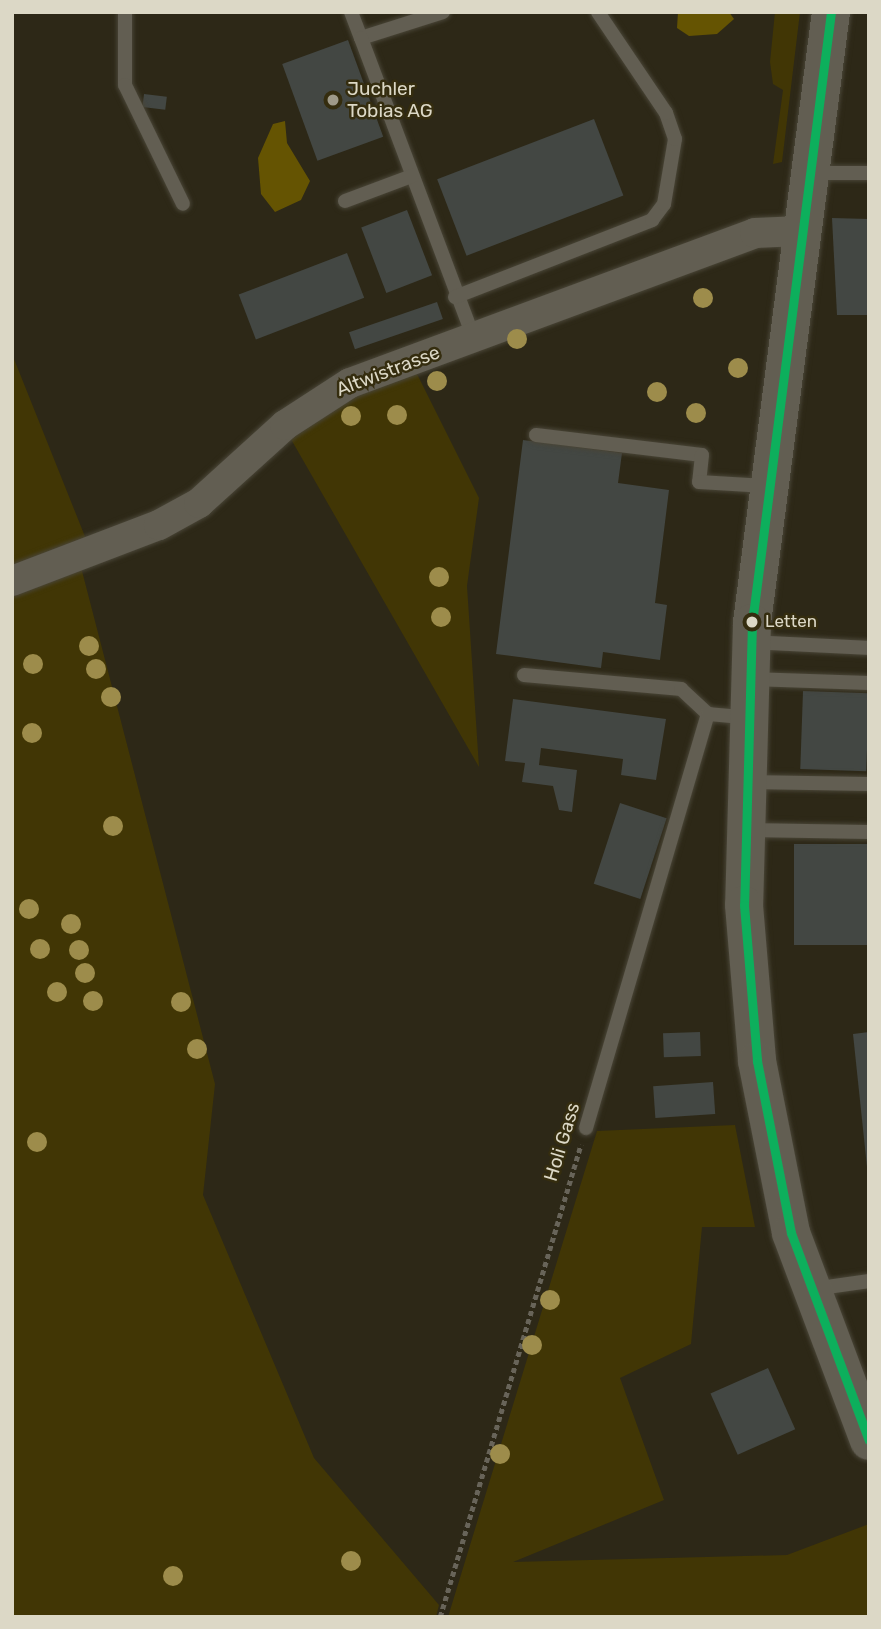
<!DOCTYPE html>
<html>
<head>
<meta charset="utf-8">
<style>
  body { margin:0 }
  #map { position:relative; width:881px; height:1629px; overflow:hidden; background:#2d2817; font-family:Rubik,sans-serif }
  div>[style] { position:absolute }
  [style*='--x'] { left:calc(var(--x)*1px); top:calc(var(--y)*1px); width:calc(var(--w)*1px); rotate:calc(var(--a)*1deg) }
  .green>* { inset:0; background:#413605 }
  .water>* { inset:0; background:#655402 }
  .building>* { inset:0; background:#434743; transform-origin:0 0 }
  .path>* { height:4.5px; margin-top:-2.25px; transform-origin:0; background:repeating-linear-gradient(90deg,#686459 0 5px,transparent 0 8.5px) }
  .roads { filter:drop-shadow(0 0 2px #494537) drop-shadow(0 0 2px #494537) }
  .lane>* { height:14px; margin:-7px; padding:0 7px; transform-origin:7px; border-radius:7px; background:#625e52 }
  .street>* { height:30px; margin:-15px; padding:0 15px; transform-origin:15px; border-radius:15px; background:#625e52 }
  .secondary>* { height:38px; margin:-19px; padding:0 19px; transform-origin:19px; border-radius:19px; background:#625e52 }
  .bus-1>* { height:9px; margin:-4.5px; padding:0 4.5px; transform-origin:4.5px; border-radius:4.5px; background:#0daf5c }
  .trees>* { width:20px; height:20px; margin:-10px; border-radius:50%; background:#9d8c4b }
  .dots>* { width:19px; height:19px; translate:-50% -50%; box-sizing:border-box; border:4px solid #352d0f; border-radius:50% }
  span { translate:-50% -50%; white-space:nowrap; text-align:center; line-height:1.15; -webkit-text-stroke:5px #352d0f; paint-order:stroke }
  .bus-label { font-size:17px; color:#dcd8c6 }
  .left { translate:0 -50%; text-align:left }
  .poi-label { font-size:19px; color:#dcd8c6 }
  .street-label { font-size:19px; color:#dcd8c6 }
  .frame { position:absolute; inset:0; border:14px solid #dcd8c6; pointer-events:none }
</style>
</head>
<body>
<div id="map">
  <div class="green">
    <i style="clip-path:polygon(775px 12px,800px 12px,782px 162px,773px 164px,783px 90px,773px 84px,770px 62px)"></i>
    <i style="clip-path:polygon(12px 354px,86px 539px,75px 544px,215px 1084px,203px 1195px,314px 1458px,439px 1605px,436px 1617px,12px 1617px)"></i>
    <i style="clip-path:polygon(414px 368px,479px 498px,467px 586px,479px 767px,288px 434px,327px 401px)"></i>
    <i style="clip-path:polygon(735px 1125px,755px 1227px,702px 1227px,691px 1344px,620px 1378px,664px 1500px,513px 1562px,787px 1555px,869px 1524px,869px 1617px,448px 1617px,597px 1131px)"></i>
  </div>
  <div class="water">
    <i style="clip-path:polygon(678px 12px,729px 12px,734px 19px,717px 34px,689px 36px,677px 28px)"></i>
    <i style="clip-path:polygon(285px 121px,287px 143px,310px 181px,301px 200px,275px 212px,261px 194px,258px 158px,273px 124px)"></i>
  </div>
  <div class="building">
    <i style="left:348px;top:40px;width:103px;height:70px;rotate:70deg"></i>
    <i style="left:144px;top:94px;width:23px;height:13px;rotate:7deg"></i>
    <i style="left:594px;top:119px;width:82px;height:168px;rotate:69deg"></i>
    <i style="left:407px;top:210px;width:70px;height:49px;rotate:69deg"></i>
    <i style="clip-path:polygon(832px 218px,869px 219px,869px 315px,837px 315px)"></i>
    <i style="left:347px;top:253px;width:48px;height:116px;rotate:69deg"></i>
    <i style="left:437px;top:302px;width:18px;height:93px;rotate:71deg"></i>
    <i style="clip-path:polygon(523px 440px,622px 453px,618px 483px,669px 490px,655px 603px,667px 605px,660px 660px,603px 652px,601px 668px,496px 654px)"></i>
    <i style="left:803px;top:691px;width:66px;height:78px;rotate:2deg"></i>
    <i style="clip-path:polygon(513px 699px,666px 719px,656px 780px,621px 775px,623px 759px,541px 748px,539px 765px,577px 770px,572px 812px,559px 810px,553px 786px,522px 782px,525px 763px,505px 761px)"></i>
    <i style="left:620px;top:803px;width:49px;height:85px;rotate:18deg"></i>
    <i style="left:869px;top:844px;width:101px;height:75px;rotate:90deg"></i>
    <i style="left:700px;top:1032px;width:24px;height:37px;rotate:88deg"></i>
    <i style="clip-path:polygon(869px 1032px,869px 1167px,867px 1167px,853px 1034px)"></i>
    <i style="left:713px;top:1082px;width:32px;height:60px;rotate:86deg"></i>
    <i style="left:768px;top:1368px;width:67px;height:63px;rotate:66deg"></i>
  </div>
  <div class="path">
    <i style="--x:440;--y:1617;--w:493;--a:-73.4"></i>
  </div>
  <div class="roads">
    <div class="lane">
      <i style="--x:125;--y:12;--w:73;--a:90"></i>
      <i style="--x:125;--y:85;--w:132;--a:64"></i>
      <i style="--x:351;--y:12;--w:28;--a:69"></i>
      <i style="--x:443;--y:12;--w:86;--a:162.4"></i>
      <i style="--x:361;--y:38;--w:321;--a:69.4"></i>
      <i style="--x:811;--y:173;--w:58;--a:0"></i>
      <i style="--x:345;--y:201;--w:72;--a:-20.5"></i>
      <i style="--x:455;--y:297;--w:212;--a:-21.3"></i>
      <i style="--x:652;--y:220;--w:20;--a:-53"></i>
      <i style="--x:664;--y:204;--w:66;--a:-80.4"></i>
      <i style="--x:675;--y:139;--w:28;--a:-109"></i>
      <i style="--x:666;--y:113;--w:122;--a:-124"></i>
      <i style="--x:536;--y:435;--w:167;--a:6.9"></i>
      <i style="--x:702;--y:455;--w:27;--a:96"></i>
      <i style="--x:699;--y:482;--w:67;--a:3.4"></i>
      <i style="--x:751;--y:642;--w:118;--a:2.9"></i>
      <i style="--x:524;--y:675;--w:158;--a:5.1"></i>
      <i style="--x:681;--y:689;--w:37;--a:43"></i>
      <i style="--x:751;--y:679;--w:118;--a:1.9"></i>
      <i style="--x:748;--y:782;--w:121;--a:0.9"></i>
      <i style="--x:747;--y:830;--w:122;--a:0.9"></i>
      <i style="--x:586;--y:1128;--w:432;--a:-73.6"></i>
      <i style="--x:708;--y:714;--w:38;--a:5"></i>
      <i style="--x:813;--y:1289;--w:57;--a:-8.1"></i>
    </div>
    <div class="street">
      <i style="--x:12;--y:581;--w:157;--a:-20.9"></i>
      <i style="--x:159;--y:525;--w:46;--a:-28.8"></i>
      <i style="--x:199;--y:503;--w:116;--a:-42.2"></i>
      <i style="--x:285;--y:425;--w:77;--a:-32.9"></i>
      <i style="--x:350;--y:383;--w:432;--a:-20.3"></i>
      <i style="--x:755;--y:233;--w:45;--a:-2.5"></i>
    </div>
    <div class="secondary">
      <i style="--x:831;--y:12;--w:616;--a:97.37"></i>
      <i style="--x:752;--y:623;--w:282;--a:91.6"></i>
      <i style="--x:744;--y:905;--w:157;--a:85.2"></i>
      <i style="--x:757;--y:1061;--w:175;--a:78.8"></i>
      <i style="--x:791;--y:1233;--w:222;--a:69.4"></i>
    </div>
  </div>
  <div class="bus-1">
    <i style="--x:831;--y:12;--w:616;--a:97.37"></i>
    <i style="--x:752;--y:623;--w:282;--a:91.6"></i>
    <i style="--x:744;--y:905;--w:157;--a:85.2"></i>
    <i style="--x:757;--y:1061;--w:175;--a:78.8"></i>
    <i style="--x:791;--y:1233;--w:221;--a:69.4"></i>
  </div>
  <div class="trees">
    <i style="left:703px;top:298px"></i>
    <i style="left:517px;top:339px"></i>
    <i style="left:738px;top:368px"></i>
    <i style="left:437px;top:381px"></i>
    <i style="left:657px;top:392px"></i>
    <i style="left:696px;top:413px"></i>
    <i style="left:397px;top:415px"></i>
    <i style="left:351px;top:416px"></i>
    <i style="left:439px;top:577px"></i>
    <i style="left:441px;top:617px"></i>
    <i style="left:89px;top:646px"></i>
    <i style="left:33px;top:664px"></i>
    <i style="left:96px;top:669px"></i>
    <i style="left:111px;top:697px"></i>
    <i style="left:32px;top:733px"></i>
    <i style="left:113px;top:826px"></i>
    <i style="left:29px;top:909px"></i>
    <i style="left:71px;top:924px"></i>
    <i style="left:40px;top:949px"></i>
    <i style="left:79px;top:950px"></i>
    <i style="left:85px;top:973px"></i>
    <i style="left:57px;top:992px"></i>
    <i style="left:93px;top:1001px"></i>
    <i style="left:181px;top:1002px"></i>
    <i style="left:197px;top:1049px"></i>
    <i style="left:37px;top:1142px"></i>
    <i style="left:550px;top:1300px"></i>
    <i style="left:532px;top:1345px"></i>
    <i style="left:500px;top:1454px"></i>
    <i style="left:351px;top:1561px"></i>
    <i style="left:173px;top:1576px"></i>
  </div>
  <div class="dots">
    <i style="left:333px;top:100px;background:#9f9a89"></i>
    <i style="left:752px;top:622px;background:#dcd8c6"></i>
  </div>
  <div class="bus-label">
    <span class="left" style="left:765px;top:622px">Letten</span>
  </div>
  <div class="poi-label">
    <span class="left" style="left:347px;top:100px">Juchler<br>Tobias AG</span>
  </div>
  <div class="street-label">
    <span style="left:388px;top:371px;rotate:-21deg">Altwistrasse</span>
    <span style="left:562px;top:1142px;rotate:-73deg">Holi Gass</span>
  </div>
  <div class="frame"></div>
</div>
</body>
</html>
